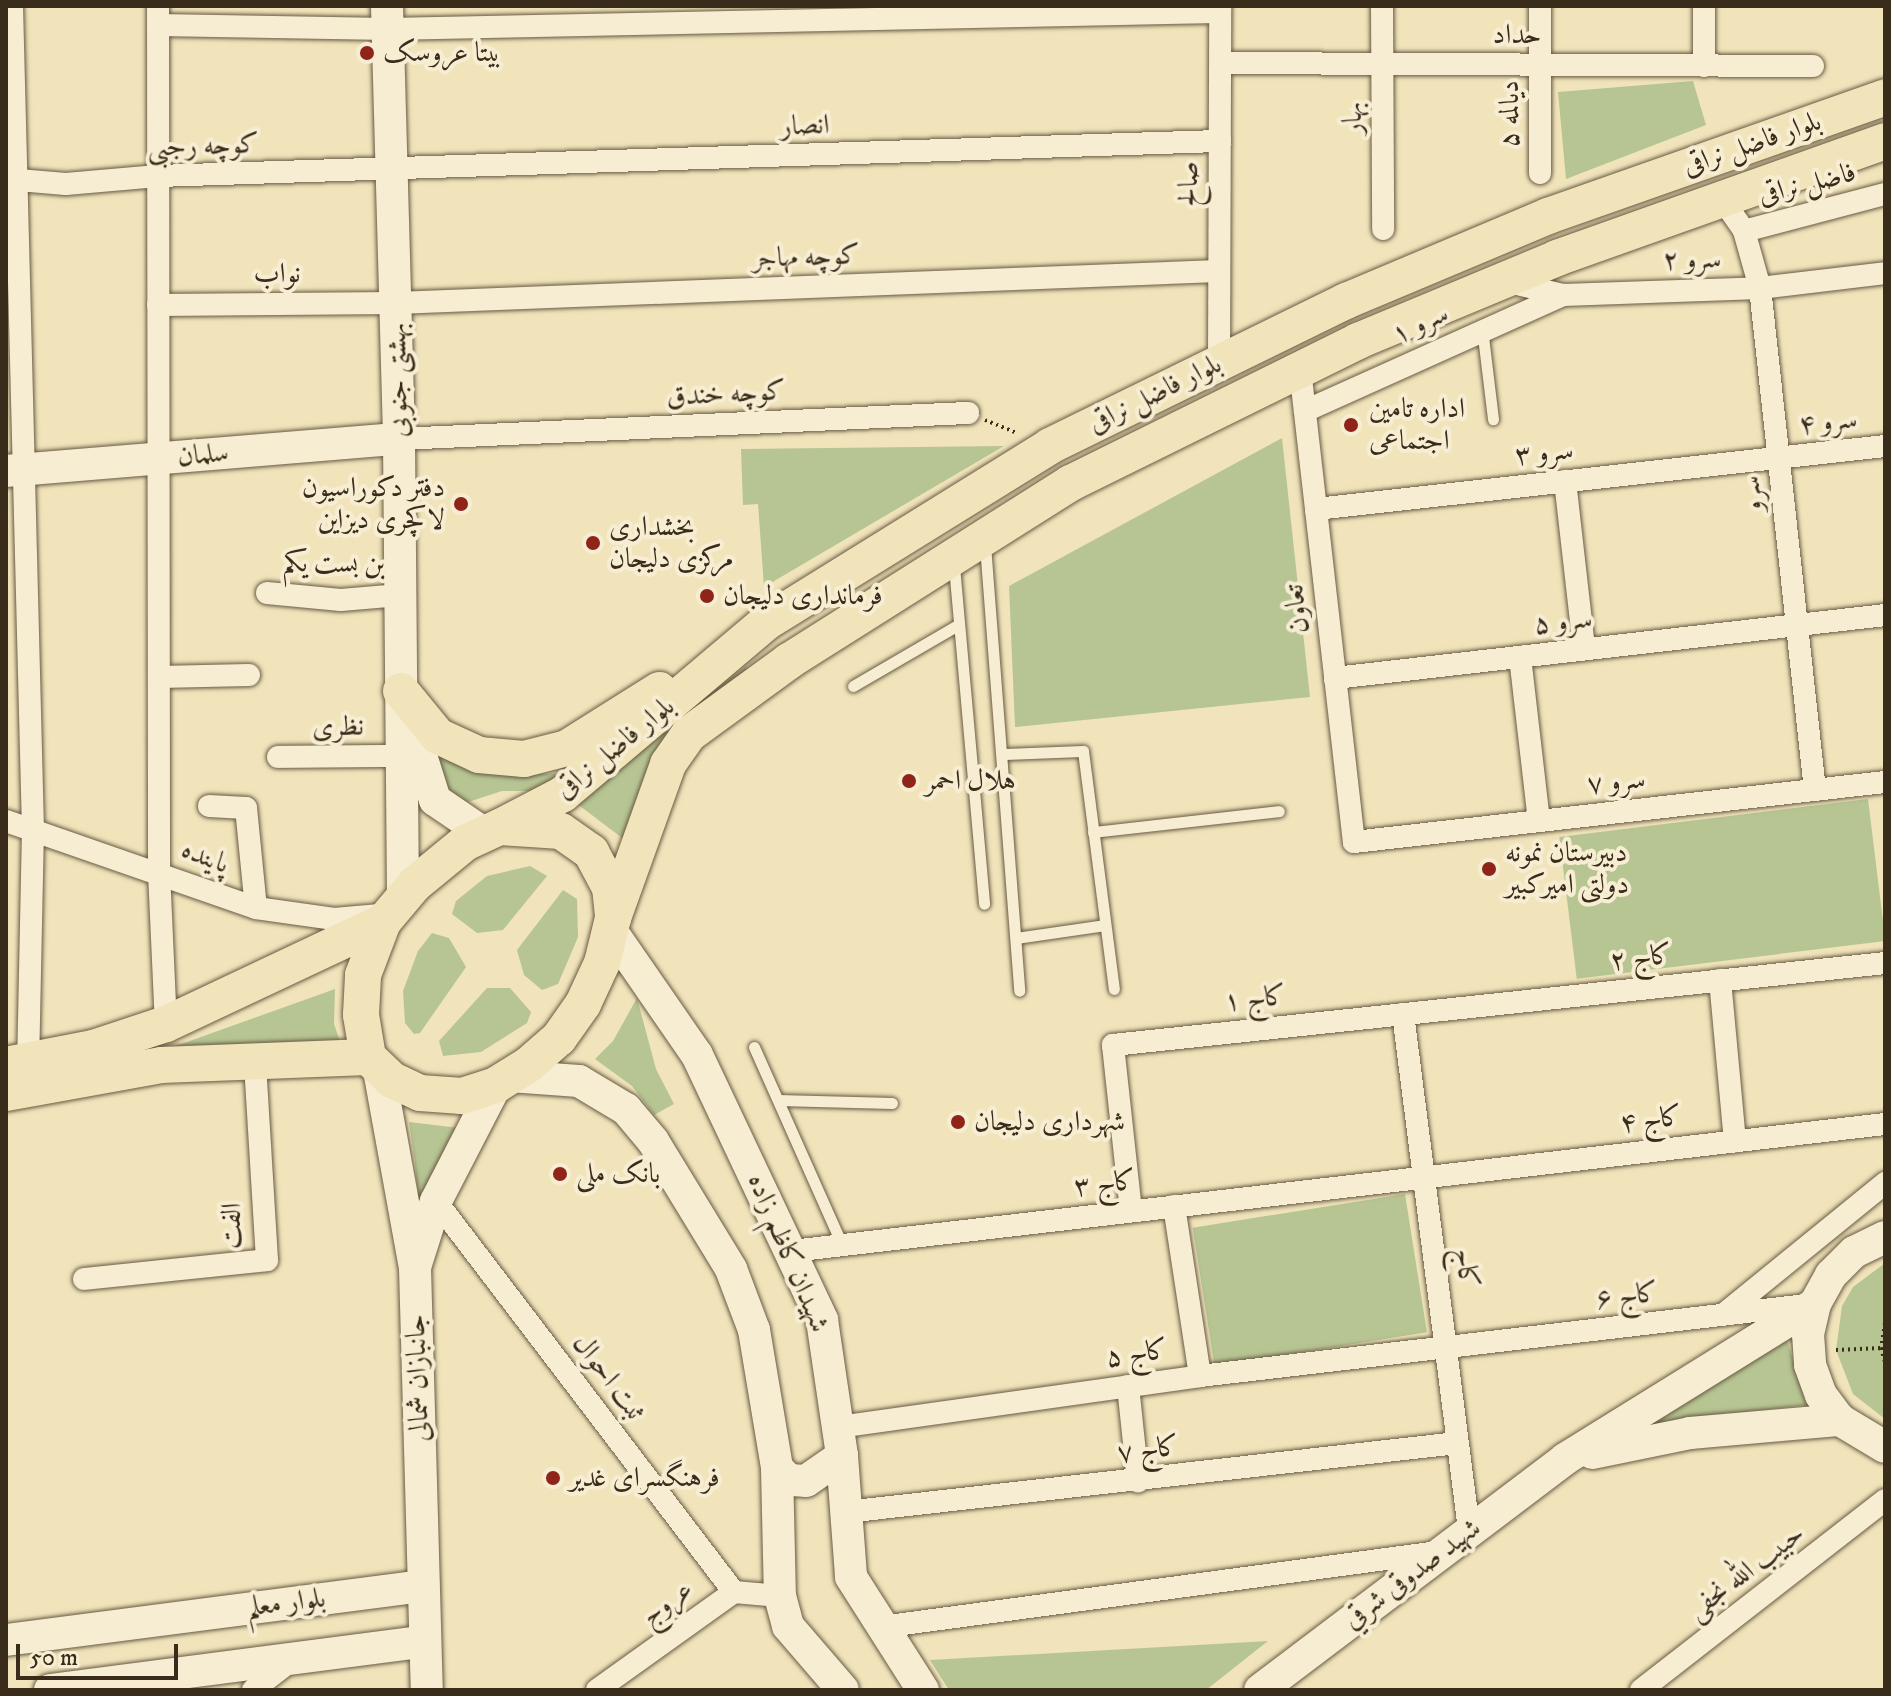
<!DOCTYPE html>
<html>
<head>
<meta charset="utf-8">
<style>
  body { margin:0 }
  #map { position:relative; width:1891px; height:1696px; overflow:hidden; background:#f1e4bb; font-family:"IM FELL DW Pica",Amiri,serif }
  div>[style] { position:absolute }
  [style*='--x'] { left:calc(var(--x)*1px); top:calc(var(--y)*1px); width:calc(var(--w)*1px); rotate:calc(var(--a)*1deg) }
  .green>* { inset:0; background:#b7c593; transform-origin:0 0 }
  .path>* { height:4px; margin-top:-2px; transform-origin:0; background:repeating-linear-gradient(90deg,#3a2c1a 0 2px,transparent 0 6px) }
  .roads { filter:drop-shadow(0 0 2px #685a42) drop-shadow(0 0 2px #685a42) }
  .lane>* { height:11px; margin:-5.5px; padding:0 5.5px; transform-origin:5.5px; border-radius:5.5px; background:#f6edd3 }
  .street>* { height:22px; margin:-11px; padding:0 11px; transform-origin:11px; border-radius:11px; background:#f6edd3 }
  .secondary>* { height:32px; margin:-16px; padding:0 16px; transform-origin:16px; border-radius:16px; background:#f6edd3 }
  .primary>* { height:36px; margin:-18px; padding:0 18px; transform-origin:18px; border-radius:18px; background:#f1e4bb }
  .dots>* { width:22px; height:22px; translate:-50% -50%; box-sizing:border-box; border:4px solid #f6edd3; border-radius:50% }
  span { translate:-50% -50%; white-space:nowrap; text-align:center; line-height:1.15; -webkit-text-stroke:8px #f6edd3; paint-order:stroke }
  .street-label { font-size:28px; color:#3a2c1a }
  .poi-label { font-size:28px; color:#3a2c1a }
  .left { translate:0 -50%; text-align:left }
  .right { translate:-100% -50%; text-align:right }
  .frame { position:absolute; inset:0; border:8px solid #3a2c1a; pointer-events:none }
  .scale { position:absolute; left:16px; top:1644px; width:162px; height:36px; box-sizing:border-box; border:4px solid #3a2c1a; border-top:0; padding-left:10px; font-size:24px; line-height:28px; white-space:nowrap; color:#3a2c1a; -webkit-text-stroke:6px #f6edd3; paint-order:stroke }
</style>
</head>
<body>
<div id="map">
  <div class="green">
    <i style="clip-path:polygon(1693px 81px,1706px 125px,1566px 179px,1558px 92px)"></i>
    <i style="clip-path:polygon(1282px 438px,1310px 697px,1015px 727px,1009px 586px)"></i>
    <i style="clip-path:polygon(1004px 446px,764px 587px,758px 504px,743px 505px,741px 449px)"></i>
    <i style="clip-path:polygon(746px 667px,751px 674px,630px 844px,576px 803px,676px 718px)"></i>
    <i style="clip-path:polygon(431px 739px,515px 775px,562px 773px,546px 791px,502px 791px,465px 803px,446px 800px)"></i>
    <i style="left:1868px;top:799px;width:143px;height:311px;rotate:83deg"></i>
    <i style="clip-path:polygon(530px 866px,547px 876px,503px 930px,477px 933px,452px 914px,456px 901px,487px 876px)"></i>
    <i style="clip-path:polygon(563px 890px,577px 899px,578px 937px,558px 984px,542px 990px,524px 975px,517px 950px)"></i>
    <i style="clip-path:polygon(432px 933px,449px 938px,466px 967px,420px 1033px,414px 1034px,405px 1023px,403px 991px,418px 951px)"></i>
    <i style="clip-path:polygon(487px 988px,510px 988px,531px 1012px,527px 1023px,481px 1052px,443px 1056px,439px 1041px)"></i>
    <i style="clip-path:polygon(335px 989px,334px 1024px,342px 1047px,159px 1052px)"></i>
    <i style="clip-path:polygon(637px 998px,656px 1069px,674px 1104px,654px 1115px,632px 1086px,595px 1059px,613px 1041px)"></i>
    <i style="clip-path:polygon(409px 1122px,459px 1128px,419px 1205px,415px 1163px)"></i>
    <i style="left:1405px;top:1194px;width:140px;height:215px;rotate:81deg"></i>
    <i style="clip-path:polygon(1885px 1263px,1885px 1419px,1853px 1394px,1836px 1350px,1842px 1306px,1853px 1287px)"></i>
    <i style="clip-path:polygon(1787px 1340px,1807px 1405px,1685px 1419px,1645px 1429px)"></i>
    <i style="clip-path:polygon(1268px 1641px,1206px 1690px,949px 1690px,930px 1660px)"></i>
  </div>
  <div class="path">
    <i style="--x:985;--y:420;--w:35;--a:22"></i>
    <i style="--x:1885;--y:1323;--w:25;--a:99"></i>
    <i style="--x:1881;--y:1348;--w:15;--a:74"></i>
    <i style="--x:1836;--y:1350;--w:45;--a:-2.5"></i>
  </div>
  <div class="roads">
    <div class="lane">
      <i style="--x:1482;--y:328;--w:92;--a:83.1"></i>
      <i style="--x:985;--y:545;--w:447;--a:85.6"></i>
      <i style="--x:954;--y:566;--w:339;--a:84.9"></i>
      <i style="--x:853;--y:686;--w:119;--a:-30.2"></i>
      <i style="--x:1004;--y:754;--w:79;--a:-2.2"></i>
      <i style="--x:1083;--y:751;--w:240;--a:82.6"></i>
      <i style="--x:1093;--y:832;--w:187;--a:-6.4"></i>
      <i style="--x:1016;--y:938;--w:90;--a:-8.3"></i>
      <i style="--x:754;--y:1047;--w:214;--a:66"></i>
      <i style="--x:778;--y:1100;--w:114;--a:1.5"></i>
    </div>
    <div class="street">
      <i style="--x:12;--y:6;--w:823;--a:88.54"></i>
      <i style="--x:33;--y:829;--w:232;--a:91.2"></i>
      <i style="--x:158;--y:6;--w:866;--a:89.93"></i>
      <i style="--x:159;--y:872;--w:152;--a:87.4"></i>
      <i style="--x:1382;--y:6;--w:223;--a:89.7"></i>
      <i style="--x:1540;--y:6;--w:167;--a:90"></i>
      <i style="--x:1704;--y:6;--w:60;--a:90"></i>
      <i style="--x:158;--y:25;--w:230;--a:1"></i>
      <i style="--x:388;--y:29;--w:832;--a:-1.17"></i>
      <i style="--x:1221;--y:63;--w:592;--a:0.29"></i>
      <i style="--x:6;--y:179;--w:60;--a:4.8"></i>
      <i style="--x:66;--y:184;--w:92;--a:-5"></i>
      <i style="--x:158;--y:176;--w:1063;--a:-1.89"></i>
      <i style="--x:1722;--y:199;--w:39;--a:55"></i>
      <i style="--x:1744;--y:231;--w:59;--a:74.3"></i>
      <i style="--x:1760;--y:288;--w:505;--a:83.75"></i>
      <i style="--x:1744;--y:231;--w:146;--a:-14.7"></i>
      <i style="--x:1505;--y:281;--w:60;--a:13.6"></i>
      <i style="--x:1563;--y:295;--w:197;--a:-2"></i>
      <i style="--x:1760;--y:288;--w:126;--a:-6.8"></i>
      <i style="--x:158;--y:305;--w:238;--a:-0.5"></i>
      <i style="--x:396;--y:303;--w:823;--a:-2.23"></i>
      <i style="--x:1219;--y:363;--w:357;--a:-89.8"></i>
      <i style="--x:1300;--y:369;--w:476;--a:83.5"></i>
      <i style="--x:1354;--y:842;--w:534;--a:-6.45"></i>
      <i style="--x:1305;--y:411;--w:283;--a:-24.2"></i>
      <i style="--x:399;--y:439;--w:570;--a:-2.62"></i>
      <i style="--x:1565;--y:481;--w:169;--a:83.5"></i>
      <i style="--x:1316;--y:509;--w:572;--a:-6.32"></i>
      <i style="--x:267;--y:593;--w:74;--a:5.4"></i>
      <i style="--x:341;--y:600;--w:59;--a:-4.8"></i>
      <i style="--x:1520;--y:657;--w:165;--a:83.4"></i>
      <i style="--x:159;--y:677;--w:90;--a:-1.3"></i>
      <i style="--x:1335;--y:678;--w:554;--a:-6.53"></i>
      <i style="--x:278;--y:757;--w:122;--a:-0.5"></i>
      <i style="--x:209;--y:806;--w:37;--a:3"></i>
      <i style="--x:246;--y:808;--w:100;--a:84.3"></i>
      <i style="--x:6;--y:821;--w:265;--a:19.2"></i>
      <i style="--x:256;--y:908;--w:79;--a:8"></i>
      <i style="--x:334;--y:919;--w:46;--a:-5"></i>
      <i style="--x:1720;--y:980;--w:162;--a:84.7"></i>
      <i style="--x:1403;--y:1014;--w:520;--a:82.71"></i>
      <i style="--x:436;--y:1201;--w:492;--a:52.7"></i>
      <i style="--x:1174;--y:1206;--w:172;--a:81.3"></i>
      <i style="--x:1131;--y:1211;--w:167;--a:-96.2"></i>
      <i style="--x:1113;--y:1045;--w:776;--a:-6.06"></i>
      <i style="--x:792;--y:1251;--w:1100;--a:-6.63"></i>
      <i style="--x:84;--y:1279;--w:184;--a:-5.9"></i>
      <i style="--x:267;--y:1260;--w:198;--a:-93.5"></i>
      <i style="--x:1724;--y:1314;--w:208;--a:-39.1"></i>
      <i style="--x:1128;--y:1386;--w:96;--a:84"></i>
      <i style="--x:838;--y:1427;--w:366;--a:-8"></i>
      <i style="--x:1200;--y:1376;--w:610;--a:-6.68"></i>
      <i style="--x:846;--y:1512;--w:615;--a:-6.44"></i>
      <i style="--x:881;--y:1627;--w:562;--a:-7.67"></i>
      <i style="--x:253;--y:1690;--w:51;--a:-37.8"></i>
      <i style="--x:597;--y:1690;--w:168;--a:-35.6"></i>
      <i style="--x:734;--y:1592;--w:46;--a:5"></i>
      <i style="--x:1641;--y:1690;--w:309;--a:-37.9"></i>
    </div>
    <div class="secondary">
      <i style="--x:387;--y:6;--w:433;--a:88.4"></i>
      <i style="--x:399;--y:439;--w:459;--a:89.5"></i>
      <i style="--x:6;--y:471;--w:394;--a:-4.7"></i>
      <i style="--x:409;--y:717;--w:87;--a:72.6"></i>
      <i style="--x:435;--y:800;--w:60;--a:34.2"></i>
      <i style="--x:610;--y:929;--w:153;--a:55.4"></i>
      <i style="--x:697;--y:1055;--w:293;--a:64.7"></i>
      <i style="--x:822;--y:1320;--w:137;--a:81.6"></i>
      <i style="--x:842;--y:1456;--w:121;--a:85.7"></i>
      <i style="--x:851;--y:1577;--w:134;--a:57.5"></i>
      <i style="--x:379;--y:1070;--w:201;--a:79.7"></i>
      <i style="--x:415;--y:1268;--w:422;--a:88.4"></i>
      <i style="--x:510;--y:1076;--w:69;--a:4.1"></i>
      <i style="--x:579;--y:1081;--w:55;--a:30.8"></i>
      <i style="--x:626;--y:1109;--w:42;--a:49.8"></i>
      <i style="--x:653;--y:1141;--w:150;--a:58.6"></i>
      <i style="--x:731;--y:1269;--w:65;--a:69.3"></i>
      <i style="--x:754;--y:1330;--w:140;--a:80.5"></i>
      <i style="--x:777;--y:1468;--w:128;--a:88.7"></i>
      <i style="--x:780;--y:1596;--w:31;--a:75"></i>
      <i style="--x:788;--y:1626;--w:84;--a:49.3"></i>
      <i style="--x:1885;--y:1237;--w:34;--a:154"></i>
      <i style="--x:1854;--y:1252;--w:33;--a:135"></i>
      <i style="--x:1831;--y:1275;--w:33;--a:119"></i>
      <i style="--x:1815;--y:1304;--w:31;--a:103"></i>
      <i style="--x:1808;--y:1334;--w:31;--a:86"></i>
      <i style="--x:1810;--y:1365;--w:32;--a:70"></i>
      <i style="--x:1821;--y:1395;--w:31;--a:53"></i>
      <i style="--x:1840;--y:1420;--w:52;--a:31"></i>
      <i style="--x:416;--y:1264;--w:66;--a:-72.4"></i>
      <i style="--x:436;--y:1201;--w:131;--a:-62.7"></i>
      <i style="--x:1592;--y:1453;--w:100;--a:-11.5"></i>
      <i style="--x:1690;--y:1433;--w:151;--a:-5"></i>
      <i style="--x:777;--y:1468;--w:17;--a:45"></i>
      <i style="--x:789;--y:1480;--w:17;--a:3"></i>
      <i style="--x:806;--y:1481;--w:44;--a:-34.8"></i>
      <i style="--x:6;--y:1640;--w:421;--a:-7.4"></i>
      <i style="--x:50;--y:1690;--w:378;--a:-7.4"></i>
      <i style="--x:1260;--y:1690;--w:383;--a:-37.1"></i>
      <i style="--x:1565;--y:1459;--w:294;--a:-31.8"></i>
    </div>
    <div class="primary">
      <i style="--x:401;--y:691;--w:58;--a:50.6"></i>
      <i style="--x:438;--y:736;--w:45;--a:24.9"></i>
      <i style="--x:479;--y:755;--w:45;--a:5.1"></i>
      <i style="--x:524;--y:759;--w:44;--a:-14.3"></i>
      <i style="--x:567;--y:748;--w:109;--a:-32.2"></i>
      <i style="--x:500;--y:827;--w:71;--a:-27.6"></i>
      <i style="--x:563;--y:794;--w:265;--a:-40.2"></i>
      <i style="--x:765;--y:623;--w:335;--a:-31.8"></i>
      <i style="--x:1050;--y:446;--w:330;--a:-26.1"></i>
      <i style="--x:1346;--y:301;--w:219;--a:-22.8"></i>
      <i style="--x:1548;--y:216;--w:357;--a:-19.4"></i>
      <i style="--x:500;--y:827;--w:61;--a:3.8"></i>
      <i style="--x:561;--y:831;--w:37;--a:35"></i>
      <i style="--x:591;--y:852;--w:40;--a:62"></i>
      <i style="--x:610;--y:887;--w:31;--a:84"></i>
      <i style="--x:613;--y:918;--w:46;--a:103.7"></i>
      <i style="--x:602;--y:963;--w:45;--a:114.9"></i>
      <i style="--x:583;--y:1004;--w:42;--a:125.2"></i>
      <i style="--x:559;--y:1038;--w:41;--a:138.9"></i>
      <i style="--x:528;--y:1065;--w:38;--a:148"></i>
      <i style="--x:496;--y:1085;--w:36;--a:162"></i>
      <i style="--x:462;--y:1096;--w:42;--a:-175.9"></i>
      <i style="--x:420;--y:1093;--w:31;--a:-155"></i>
      <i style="--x:392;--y:1080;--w:33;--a:-136"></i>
      <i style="--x:368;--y:1057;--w:43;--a:-99.5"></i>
      <i style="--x:361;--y:1015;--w:40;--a:-87.1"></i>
      <i style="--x:363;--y:975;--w:57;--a:-69.3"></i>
      <i style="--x:383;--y:922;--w:50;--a:-49.9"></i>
      <i style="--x:415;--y:884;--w:65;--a:-39.4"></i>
      <i style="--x:465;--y:843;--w:38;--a:-25"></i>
      <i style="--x:613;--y:918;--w:164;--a:-70.3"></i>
      <i style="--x:668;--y:764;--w:37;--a:-55"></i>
      <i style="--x:689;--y:734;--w:124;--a:-36.1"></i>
      <i style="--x:789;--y:661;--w:333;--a:-32.3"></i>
      <i style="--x:1071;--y:483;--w:320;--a:-26.3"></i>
      <i style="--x:1358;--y:341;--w:216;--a:-22.6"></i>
      <i style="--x:1557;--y:258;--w:348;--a:-19.6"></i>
      <i style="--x:6;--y:1065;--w:89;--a:-11.1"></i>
      <i style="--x:93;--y:1048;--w:77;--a:-18.2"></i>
      <i style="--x:166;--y:1024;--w:240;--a:-25.2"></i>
      <i style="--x:6;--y:1093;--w:158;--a:-10.2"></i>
      <i style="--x:161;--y:1065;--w:207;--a:-2.2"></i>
    </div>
  </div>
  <div class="dots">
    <i style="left:367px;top:53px;background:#8f2418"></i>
    <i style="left:1351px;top:425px;background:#8f2418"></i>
    <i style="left:461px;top:504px;background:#8f2418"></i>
    <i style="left:593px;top:543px;background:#8f2418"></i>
    <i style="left:707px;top:596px;background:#8f2418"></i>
    <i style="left:909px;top:781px;background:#8f2418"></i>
    <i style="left:1489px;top:869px;background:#8f2418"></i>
    <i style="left:958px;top:1122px;background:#8f2418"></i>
    <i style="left:560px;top:1174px;background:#8f2418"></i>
    <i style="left:553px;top:1478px;background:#8f2418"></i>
  </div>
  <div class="street-label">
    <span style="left:1517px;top:35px">حداد</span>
    <span style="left:1510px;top:114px;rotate:-90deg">دیالمه ۵</span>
    <span style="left:1353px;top:118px;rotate:-90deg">بهار</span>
    <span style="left:805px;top:126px;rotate:-2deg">انصار</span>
    <span style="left:1752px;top:144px;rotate:-19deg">بلوار فاضل نراقی</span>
    <span style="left:203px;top:146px;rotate:-2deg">کوچه رجبی</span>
    <span style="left:1189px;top:184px;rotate:-89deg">صالح</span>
    <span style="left:1807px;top:184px;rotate:-14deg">فاضل نراقی</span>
    <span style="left:806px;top:257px;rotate:-2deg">کوچه مهاجر</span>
    <span style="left:1692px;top:260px;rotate:-2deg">سرو ۲</span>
    <span style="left:277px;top:274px">نواب</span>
    <span style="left:1420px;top:324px;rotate:-25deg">سرو ۱</span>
    <span style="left:398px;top:380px;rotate:-91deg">بهشتی جنوبی</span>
    <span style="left:726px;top:394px;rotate:-3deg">کوچه خندق</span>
    <span style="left:1155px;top:394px;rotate:-26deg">بلوار فاضل نراقی</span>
    <span style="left:1828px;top:422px;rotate:-6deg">سرو ۴</span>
    <span style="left:1544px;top:453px;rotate:-6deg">سرو ۳</span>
    <span style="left:203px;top:455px;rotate:-5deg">سلمان</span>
    <span style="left:1752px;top:494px;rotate:-96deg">سرو</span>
    <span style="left:334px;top:564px;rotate:1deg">بن بست یکم</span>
    <span style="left:1297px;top:609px;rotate:-97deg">تعاون</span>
    <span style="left:1563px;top:622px;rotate:-7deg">سرو ۵</span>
    <span style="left:338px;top:727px;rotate:-1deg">نظری</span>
    <span style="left:615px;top:748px;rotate:-39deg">بلوار فاضل نراقی</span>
    <span style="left:1616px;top:782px;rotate:-6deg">سرو ۷</span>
    <span style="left:205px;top:857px;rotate:21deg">پاینده</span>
    <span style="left:1641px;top:958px;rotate:-6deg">کاج ۲</span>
    <span style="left:1255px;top:999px;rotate:-6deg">کاج ۱</span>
    <span style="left:1651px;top:1120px;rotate:-7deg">کاج ۴</span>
    <span style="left:1105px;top:1184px;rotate:-6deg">کاج ۳</span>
    <span style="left:232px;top:1226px;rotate:-89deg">الفت</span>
    <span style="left:788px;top:1253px;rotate:67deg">شهیدان کاظم زاده</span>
    <span style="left:1466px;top:1268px;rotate:83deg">کاج</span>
    <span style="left:1627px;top:1296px;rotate:-6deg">کاج ۶</span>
    <span style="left:1137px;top:1354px;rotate:-8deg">کاج ۵</span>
    <span style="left:418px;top:1378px;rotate:-92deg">جانبازان شمالی</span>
    <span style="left:609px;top:1378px;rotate:53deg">ثبت احوال</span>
    <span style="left:1148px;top:1450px;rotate:-7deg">کاج ۷</span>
    <span style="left:1746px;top:1572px;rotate:-37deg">حبیب الله نجفی</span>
    <span style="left:1412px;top:1574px;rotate:-37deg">شهید صدوقی شرقي</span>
    <span style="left:286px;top:1603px;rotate:-7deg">بلوار معلم</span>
    <span style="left:667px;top:1603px;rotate:-36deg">عروج</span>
  </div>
  <div class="poi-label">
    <span class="left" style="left:383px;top:53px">بیتا عروسک</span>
    <span class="left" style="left:1369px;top:425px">اداره تامین<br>اجتماعی</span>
    <span class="right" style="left:445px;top:504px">دفتر دکوراسیون<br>لاکچری دیزاین</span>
    <span class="left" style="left:609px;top:543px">بخشداری<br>مرکزی دلیجان</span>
    <span class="left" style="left:723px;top:596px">فرمانداری دلیجان</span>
    <span class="left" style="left:925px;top:781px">هلال احمر</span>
    <span class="left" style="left:1505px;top:869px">دبیرستان نمونه<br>دولتی امیرکبیر</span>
    <span class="left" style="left:974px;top:1122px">شهرداری دلیجان</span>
    <span class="left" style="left:576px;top:1174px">بانک ملی</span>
    <span class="left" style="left:569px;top:1478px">فرهنگسرای غدیر</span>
  </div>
  <div class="frame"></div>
  <div class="scale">50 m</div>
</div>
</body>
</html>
